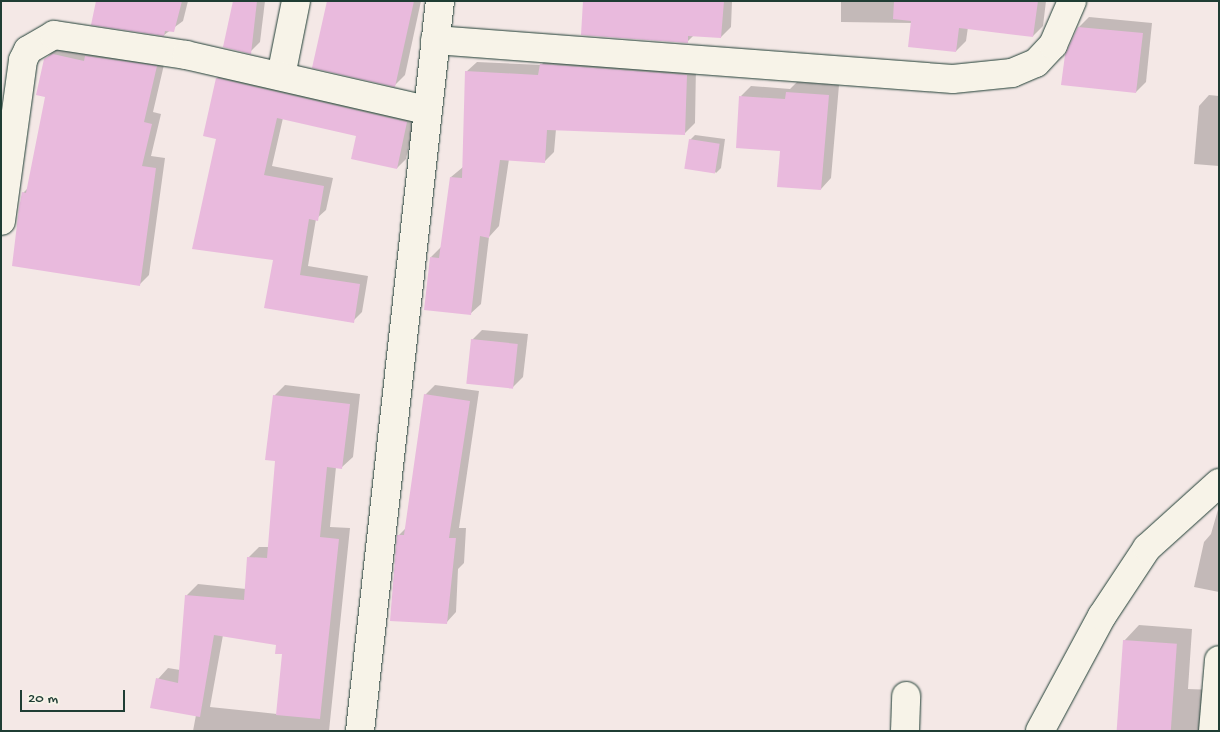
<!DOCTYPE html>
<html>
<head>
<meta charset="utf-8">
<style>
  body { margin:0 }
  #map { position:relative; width:1220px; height:732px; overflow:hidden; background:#f4e8e6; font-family:"Gochi Hand",sans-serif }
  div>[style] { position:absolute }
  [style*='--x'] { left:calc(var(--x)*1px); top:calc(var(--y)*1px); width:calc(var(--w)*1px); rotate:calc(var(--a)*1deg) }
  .shadow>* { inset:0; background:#0003 }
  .building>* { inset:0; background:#e9badd; transform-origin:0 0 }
  .roads { filter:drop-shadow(0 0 1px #1f3d34) drop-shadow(0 0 1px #1f3d34) }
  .minor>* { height:28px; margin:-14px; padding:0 14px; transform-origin:14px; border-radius:14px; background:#f7f3e8 }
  span { translate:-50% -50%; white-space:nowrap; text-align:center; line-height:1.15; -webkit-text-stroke:4.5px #f7f3e8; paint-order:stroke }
  .frame { position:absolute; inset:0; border:2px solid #1f3d34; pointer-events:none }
  .scale { position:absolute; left:20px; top:690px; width:105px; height:22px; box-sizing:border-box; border:2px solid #1f3d34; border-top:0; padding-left:6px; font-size:15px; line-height:18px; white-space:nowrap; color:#1f3d34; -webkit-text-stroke:4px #f7f3e8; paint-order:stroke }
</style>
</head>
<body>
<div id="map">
  <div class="shadow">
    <i style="clip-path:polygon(97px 1px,188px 1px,183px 21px,164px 35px)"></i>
    <i style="clip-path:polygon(235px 1px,265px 1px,260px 42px,250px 52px)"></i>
    <i style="clip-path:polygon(328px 1px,421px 1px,405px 75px,395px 85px)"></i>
    <i style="clip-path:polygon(584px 1px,732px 1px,731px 27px,721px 37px,694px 35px,687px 42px)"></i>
    <i style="clip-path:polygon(841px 1px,1046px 1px,1043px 26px,1033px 36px,968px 27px,966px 41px,956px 51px,912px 23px,841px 22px)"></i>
    <i style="clip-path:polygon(1089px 17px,1152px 23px,1146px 82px,1136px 92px,1079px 27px)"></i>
    <i style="clip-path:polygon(56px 48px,166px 56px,153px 112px,161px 114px,151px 156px,165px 158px,149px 275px,139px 285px,23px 193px,29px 187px,46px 96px,46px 59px)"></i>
    <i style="clip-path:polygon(552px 54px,696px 65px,695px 123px,684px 134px,556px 129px,554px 152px,544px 162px,509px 159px,499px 226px,489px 237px,481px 304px,470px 314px,431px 257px,442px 246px,451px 177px,463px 167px,466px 72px,477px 62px,541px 65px)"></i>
    <i style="clip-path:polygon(226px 69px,416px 113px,406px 159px,397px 168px,358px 135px,283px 118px,272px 166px,333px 178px,326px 210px,316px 219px,308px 266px,368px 276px,362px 312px,353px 321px,274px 259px,217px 138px,217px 78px)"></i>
    <i style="clip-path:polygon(797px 82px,839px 85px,831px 178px,821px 189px,782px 150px,741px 96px,751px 86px,790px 89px)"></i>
    <i style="clip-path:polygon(1209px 95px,1219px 96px,1219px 166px,1194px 164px,1199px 106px)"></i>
    <i style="clip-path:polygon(695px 135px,725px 139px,721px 168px,716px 173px,690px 140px)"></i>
    <i style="clip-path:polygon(482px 330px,528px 334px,523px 377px,513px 387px,472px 340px)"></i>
    <i style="clip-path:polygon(evenodd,285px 385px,360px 394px,353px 457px,342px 467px,336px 467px,330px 527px,350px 528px,329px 731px,193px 731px,196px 715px,158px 679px,168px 668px,180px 670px,187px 595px,198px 584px,246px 589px,248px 558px,259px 547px,269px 547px,276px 460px,274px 396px,285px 385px,223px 635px,277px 644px,283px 653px,277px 714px,210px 707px,223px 635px)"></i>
    <i style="clip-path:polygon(435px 385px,479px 391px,459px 528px,466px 528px,464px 563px,458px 569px,456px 612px,446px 623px,398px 536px,406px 528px,425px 395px)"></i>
    <i style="clip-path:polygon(1219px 506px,1219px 592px,1194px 587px,1204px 542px,1211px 534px)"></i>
    <i style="clip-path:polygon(1139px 625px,1192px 629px,1188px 689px,1215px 690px,1219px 731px,1126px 731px,1124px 641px)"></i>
  </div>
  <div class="building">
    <i style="clip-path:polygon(96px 1px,182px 1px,174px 32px,165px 31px,164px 36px,91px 25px)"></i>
    <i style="clip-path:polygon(233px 1px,257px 1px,251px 54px,223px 47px)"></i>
    <i style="clip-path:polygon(327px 1px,414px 1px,395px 87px,312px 68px)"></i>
    <i style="clip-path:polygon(583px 1px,724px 1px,721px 38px,688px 36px,688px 43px,581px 35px)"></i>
    <i style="clip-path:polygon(894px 1px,1038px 1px,1033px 37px,959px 28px,956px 52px,908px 47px,911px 21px,893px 19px)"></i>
    <i style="clip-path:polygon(1078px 27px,1143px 33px,1136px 93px,1061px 85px,1065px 55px)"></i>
    <i style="clip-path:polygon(53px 54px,84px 61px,85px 56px,157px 66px,144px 122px,152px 124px,142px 166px,156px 168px,140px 286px,12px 266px,19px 208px,22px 192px,26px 193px,45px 97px,36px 95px,44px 59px)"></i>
    <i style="clip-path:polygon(540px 64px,687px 75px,685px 135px,547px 130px,545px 163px,500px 160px,489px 238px,480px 236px,471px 315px,424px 310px,430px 257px,439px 258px,450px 177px,462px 178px,465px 71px,538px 75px)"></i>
    <i style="clip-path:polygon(216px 78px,407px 122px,397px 169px,351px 159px,356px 136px,277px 118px,264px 175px,324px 186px,318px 221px,309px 219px,300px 275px,360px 284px,354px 323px,264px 308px,273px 260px,192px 249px,216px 139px,203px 136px)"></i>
    <i style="clip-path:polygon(786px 92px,829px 95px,821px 190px,777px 187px,780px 151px,736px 148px,739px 96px,785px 99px)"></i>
    <i style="left:689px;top:139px;width:31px;height:30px;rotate:9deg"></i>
    <i style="left:471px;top:339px;width:47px;height:45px;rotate:6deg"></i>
    <i style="clip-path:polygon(424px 394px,470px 401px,449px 538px,456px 538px,447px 624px,390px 621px,397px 535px,404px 535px)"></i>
    <i style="clip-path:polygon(273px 395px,350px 404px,342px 469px,327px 467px,320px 537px,339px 539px,320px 719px,276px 715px,282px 654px,275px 654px,276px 645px,214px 635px,200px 717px,150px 708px,156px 678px,178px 683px,185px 595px,244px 600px,247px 557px,267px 558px,275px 461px,265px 460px)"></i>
    <i style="left:1123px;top:640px;width:54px;height:91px;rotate:4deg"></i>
  </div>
  <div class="roads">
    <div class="minor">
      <i style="--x:435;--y:40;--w:519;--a:4.31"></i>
      <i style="--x:953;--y:79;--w:59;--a:-5.8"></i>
      <i style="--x:1012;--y:73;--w:26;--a:-23"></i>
      <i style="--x:1036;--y:63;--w:25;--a:-47"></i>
      <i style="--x:1053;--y:45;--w:48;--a:-66.6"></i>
      <i style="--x:281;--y:76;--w:76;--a:-78.7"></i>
      <i style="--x:1;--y:221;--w:162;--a:-82.2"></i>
      <i style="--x:23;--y:60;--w:11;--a:-63"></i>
      <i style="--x:28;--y:50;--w:30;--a:-30"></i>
      <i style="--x:54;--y:35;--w:134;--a:8.6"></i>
      <i style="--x:186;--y:55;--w:247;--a:12.9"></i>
      <i style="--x:360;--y:731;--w:734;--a:-83.75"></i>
      <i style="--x:905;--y:731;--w:35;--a:-88"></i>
      <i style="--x:1040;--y:731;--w:131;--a:-61.7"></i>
      <i style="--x:1102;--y:616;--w:82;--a:-56.5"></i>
      <i style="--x:1147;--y:548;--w:97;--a:-42.1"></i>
      <i style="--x:1213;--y:731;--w:71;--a:-85.2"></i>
    </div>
  </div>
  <div class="frame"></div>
  <div class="scale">20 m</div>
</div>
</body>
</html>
